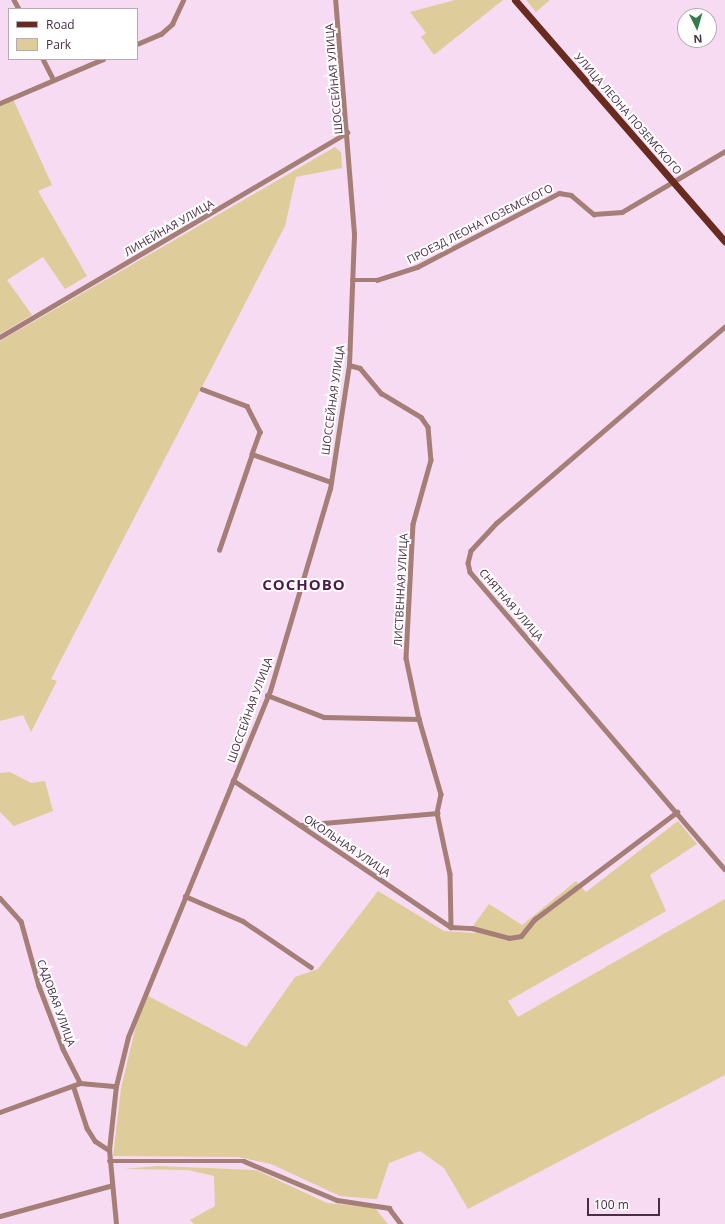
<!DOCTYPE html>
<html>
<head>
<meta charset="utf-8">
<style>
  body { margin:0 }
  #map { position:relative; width:725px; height:1224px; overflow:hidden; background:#f7dbf2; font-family:"Open Sans",sans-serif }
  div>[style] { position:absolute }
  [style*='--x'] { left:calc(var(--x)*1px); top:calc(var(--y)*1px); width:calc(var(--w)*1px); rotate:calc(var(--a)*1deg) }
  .green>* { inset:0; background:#decc9a }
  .street>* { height:4.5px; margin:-2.25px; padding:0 2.25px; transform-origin:2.25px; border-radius:2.25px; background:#a57f77 }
  .primary>* { height:7px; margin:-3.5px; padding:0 3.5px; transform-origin:3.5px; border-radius:3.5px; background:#692a20 }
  span { translate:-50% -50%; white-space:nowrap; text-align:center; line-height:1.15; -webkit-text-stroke:4px #fff; paint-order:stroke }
  .street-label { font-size:11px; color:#482d44 }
  .district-label { font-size:15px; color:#50184c; font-weight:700; letter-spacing:1px }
  .legend { position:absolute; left:8px; top:8px; width:130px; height:52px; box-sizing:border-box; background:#fff; border:1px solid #b6abb4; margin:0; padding:5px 7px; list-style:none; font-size:12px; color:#482d44 }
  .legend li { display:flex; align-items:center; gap:8px; height:20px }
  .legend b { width:20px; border:1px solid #b6abb4 }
  .north { position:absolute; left:677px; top:8px; width:40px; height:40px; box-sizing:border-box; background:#fff; border:1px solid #b6abb4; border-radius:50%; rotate:175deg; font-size:11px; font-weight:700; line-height:16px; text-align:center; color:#482d44 }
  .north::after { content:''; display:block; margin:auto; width:14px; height:18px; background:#347d4a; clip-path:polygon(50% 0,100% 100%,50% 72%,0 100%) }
  .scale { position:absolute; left:587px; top:1198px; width:73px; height:18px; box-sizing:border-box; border:2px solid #482d44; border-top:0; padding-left:5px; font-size:12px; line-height:14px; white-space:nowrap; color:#482d44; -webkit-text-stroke:3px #fff; paint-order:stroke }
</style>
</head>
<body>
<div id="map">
  <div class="green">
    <i style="clip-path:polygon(455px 0,503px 0,434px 55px,421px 37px,426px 33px,410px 12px)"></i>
    <i style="clip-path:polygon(526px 0,550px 0,536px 12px)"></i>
    <i style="clip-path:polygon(13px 99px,52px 185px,38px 191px,87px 276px,65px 289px,43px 257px,7px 280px,32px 315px,0 334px,0 106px)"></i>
    <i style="clip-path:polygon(335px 147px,341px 152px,342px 168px,296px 177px,285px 226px,51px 679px,57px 681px,31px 732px,23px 715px,0 721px,0 341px)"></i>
    <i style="clip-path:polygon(10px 772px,31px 783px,45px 781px,53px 811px,14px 826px,0 812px,0 773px)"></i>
    <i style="clip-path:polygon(678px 821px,697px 844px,650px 875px,666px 911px,508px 1001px,518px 1017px,725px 899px,725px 1075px,468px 1209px,444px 1168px,420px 1151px,389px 1163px,377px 1199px,374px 1199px,340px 1196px,271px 1164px,238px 1157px,113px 1156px,121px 1088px,138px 1017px,148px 996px,246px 1047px,295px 977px,318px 969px,378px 891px,444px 931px,475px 933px,473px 926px,489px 904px,522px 925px,576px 881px,586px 892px)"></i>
    <i style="clip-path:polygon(157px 1166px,256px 1170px,327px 1203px,375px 1208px,388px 1224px,194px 1224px,190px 1220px,215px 1206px,214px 1176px,188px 1170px,124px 1169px)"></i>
  </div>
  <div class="street">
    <i style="--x:14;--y:0;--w:10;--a:61"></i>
    <i style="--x:137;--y:44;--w:26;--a:-23"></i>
    <i style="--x:161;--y:34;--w:15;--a:-42"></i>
    <i style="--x:172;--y:24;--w:26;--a:-65"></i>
    <i style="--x:43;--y:59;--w:22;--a:63"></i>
    <i style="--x:0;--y:103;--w:112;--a:-23.1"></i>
    <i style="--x:352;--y:280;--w:25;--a:0"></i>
    <i style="--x:377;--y:280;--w:42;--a:-18"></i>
    <i style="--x:417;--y:267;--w:160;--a:-27.5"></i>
    <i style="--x:559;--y:193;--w:12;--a:9"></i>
    <i style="--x:571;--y:195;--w:30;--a:40"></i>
    <i style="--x:594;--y:214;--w:28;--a:-4"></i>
    <i style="--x:622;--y:212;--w:120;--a:-30.6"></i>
    <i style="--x:725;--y:327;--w:301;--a:139.3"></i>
    <i style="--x:497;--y:523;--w:38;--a:133"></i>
    <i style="--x:471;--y:551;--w:12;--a:104"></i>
    <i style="--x:468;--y:563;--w:9;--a:77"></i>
    <i style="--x:470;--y:572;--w:391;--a:49.4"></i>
    <i style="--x:0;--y:337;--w:403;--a:-30.5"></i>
    <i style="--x:349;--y:365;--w:11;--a:15"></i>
    <i style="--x:360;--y:368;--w:33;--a:50"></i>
    <i style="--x:381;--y:393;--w:47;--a:31"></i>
    <i style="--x:421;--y:417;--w:12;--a:55"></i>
    <i style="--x:428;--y:427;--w:33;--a:85"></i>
    <i style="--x:431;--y:460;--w:66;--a:105.7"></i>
    <i style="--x:413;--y:524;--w:134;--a:93"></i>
    <i style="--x:406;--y:658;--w:62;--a:78"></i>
    <i style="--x:419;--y:719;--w:78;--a:73.7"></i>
    <i style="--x:441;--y:794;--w:19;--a:102"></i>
    <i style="--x:437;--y:813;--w:62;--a:78"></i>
    <i style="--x:450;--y:874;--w:53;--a:88.9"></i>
    <i style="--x:202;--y:389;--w:48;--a:20.7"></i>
    <i style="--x:247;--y:406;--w:29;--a:63"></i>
    <i style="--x:260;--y:432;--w:23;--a:110"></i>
    <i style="--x:219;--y:550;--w:102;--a:-71"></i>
    <i style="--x:252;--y:454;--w:84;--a:19.5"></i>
    <i style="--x:267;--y:695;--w:61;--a:21.1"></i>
    <i style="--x:324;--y:717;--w:95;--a:1.2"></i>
    <i style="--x:233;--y:780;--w:263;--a:34"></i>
    <i style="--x:451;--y:927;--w:21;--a:3"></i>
    <i style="--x:472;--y:928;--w:38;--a:15"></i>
    <i style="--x:509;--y:938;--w:12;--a:-9"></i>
    <i style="--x:521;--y:936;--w:22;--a:-51"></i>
    <i style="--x:535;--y:919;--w:178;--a:-37"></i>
    <i style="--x:300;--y:825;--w:138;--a:-5"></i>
    <i style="--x:185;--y:896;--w:63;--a:23.3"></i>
    <i style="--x:243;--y:921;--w:82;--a:34.1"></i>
    <i style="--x:0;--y:898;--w:31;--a:48"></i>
    <i style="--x:21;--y:921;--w:67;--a:74.5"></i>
    <i style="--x:39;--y:986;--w:67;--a:69.1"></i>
    <i style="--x:63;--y:1049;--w:38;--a:63"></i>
    <i style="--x:80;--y:1083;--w:36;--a:5"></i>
    <i style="--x:74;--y:1088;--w:42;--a:72"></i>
    <i style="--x:87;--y:1128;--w:15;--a:58"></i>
    <i style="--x:95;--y:1141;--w:17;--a:33"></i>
    <i style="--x:0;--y:1112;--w:85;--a:-19.9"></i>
    <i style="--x:109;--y:1161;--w:135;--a:0"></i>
    <i style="--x:244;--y:1161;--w:101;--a:22.8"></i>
    <i style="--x:337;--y:1200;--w:53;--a:8.7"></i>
    <i style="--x:389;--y:1208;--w:20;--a:53"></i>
    <i style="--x:0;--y:1216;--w:114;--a:-15.3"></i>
    <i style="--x:116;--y:1224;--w:74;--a:-95.4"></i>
    <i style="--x:109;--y:1150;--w:64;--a:-83.8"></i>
    <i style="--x:116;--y:1086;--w:50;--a:-76.2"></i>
    <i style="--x:128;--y:1037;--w:374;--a:-67.7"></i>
    <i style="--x:270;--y:691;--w:211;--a:-73.5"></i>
    <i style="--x:330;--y:489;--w:125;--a:-81.3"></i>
    <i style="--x:349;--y:365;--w:131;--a:-87.8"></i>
    <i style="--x:354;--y:234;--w:235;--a:-94.6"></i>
  </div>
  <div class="primary">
    <i style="--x:515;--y:0;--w:320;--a:49"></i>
  </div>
  <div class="street-label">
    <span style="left:334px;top:79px;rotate:-95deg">ШОССЕЙНАЯ УЛИЦА</span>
    <span style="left:628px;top:114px;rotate:49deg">УЛИЦА ЛЕОНА ПОЗЕМСКОГО</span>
    <span style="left:480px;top:224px;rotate:-27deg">ПРОЕЗД ЛЕОНА ПОЗЕМСКОГО</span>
    <span style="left:169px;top:228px;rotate:-30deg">ЛИНЕЙНАЯ УЛИЦА</span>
    <span style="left:333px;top:400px;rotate:-82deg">ШОССЕЙНАЯ УЛИЦА</span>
    <span style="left:401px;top:590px;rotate:-87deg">ЛИСТВЕННАЯ УЛИЦА</span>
    <span style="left:511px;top:605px;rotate:49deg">СНЯТНАЯ УЛИЦА</span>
    <span style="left:250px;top:710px;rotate:-70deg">ШОССЕЙНАЯ УЛИЦА</span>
    <span style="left:347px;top:846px;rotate:34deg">ОКОЛЬНАЯ УЛИЦА</span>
    <span style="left:56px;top:1003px;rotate:70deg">САДОВАЯ УЛИЦА</span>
  </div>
  <div class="district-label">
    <span style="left:304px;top:585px">СОСНОВО</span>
  </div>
  <ul class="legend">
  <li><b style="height:5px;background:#692a20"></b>Road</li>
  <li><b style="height:11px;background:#decc9a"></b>Park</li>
  </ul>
  <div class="north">N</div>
  <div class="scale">100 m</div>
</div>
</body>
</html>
